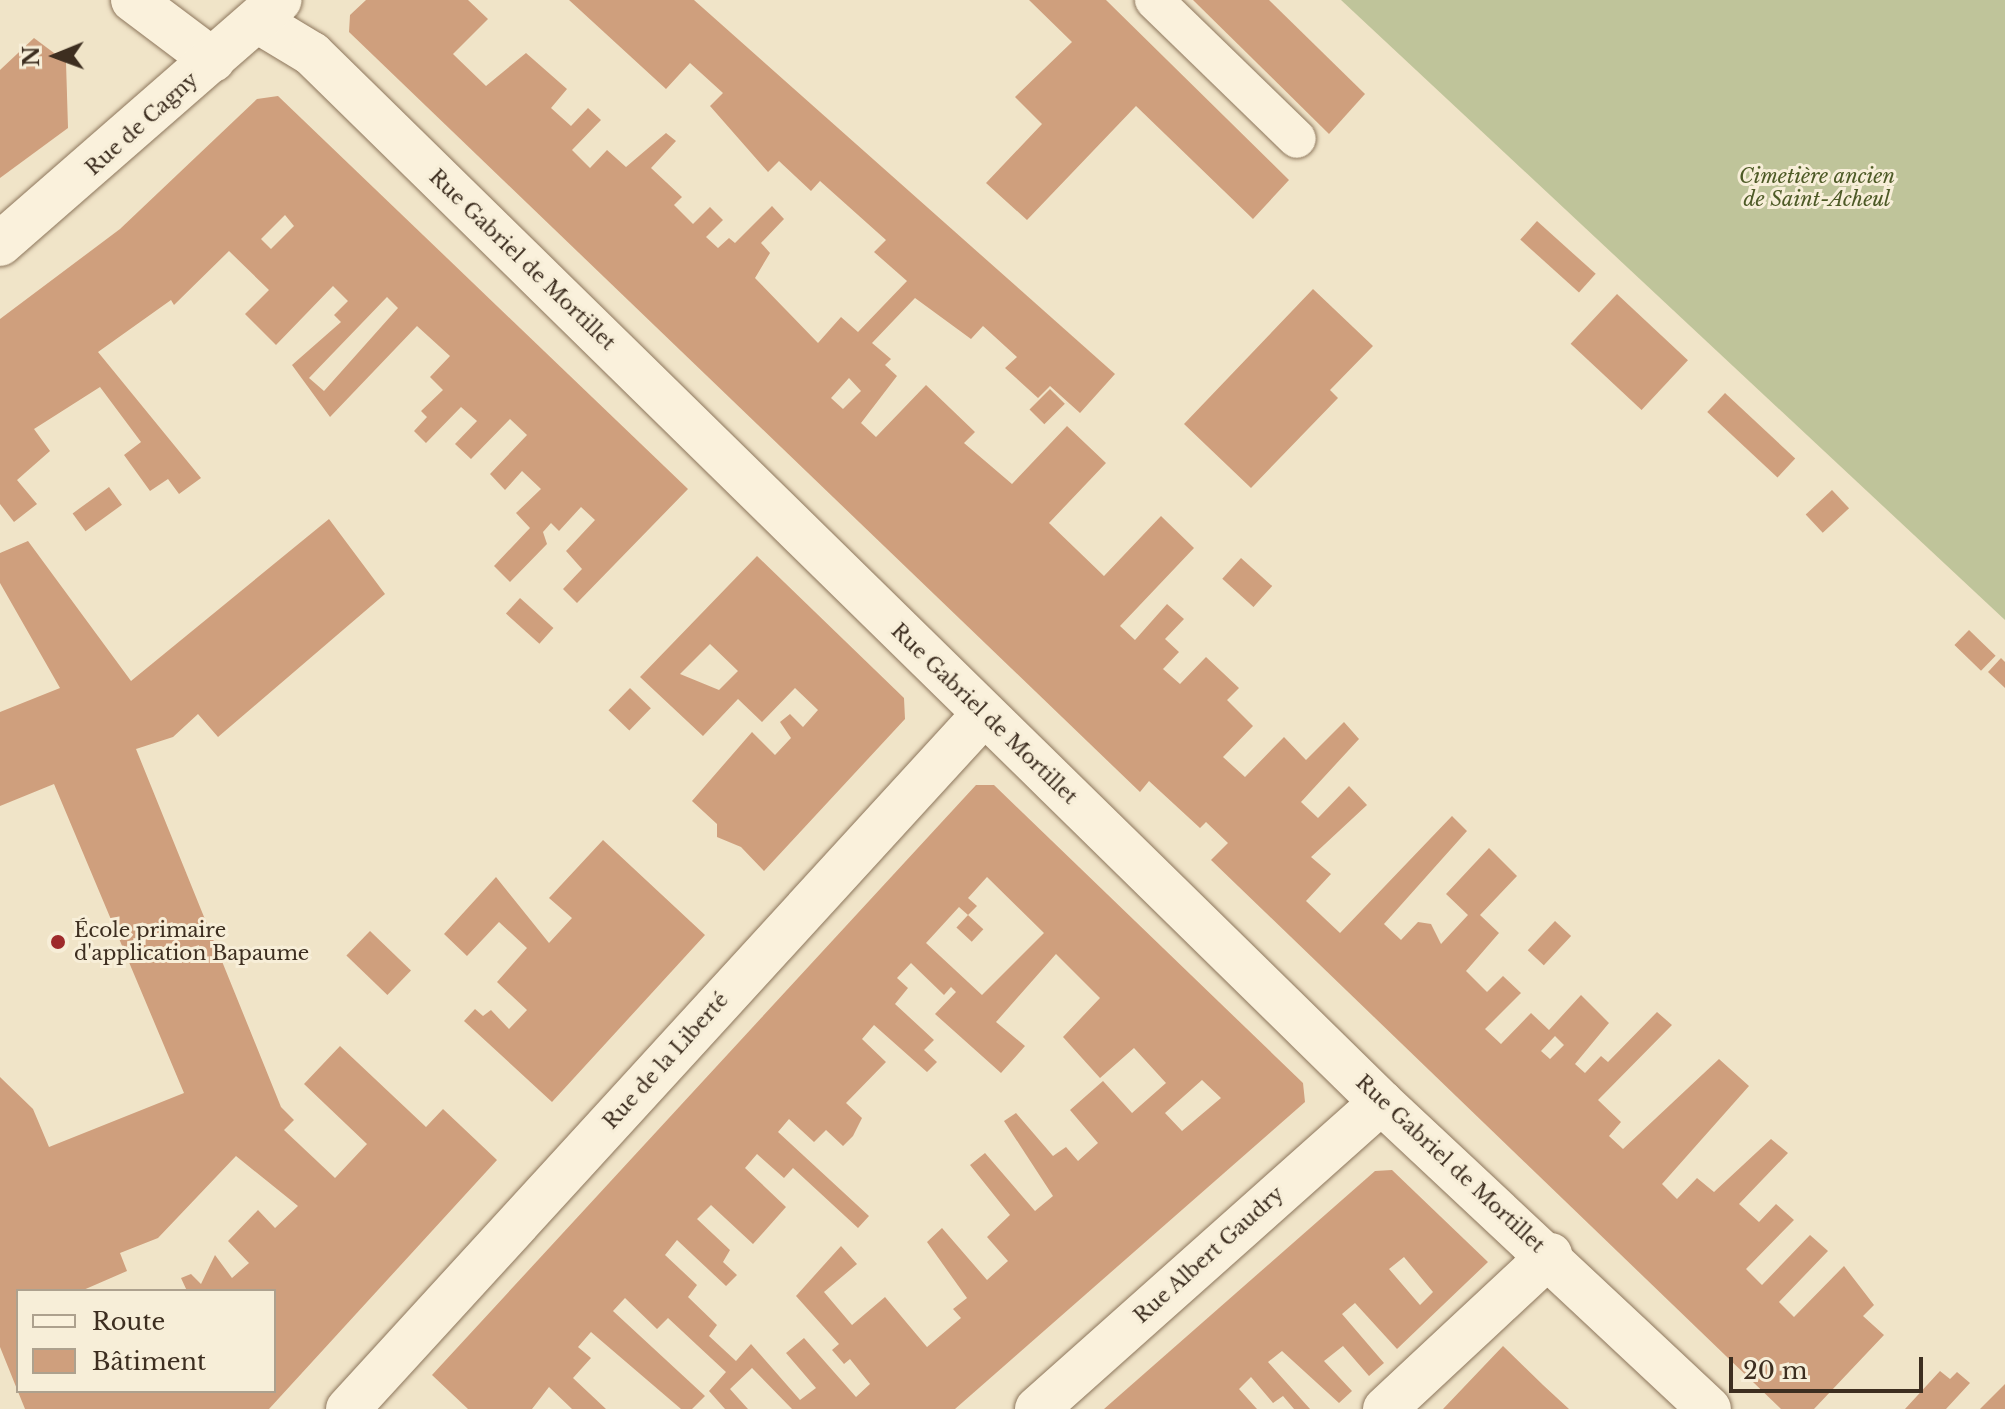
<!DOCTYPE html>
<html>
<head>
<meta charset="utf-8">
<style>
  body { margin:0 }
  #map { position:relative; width:2005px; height:1409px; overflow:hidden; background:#f0e4c8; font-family:"Libre Baskerville",serif }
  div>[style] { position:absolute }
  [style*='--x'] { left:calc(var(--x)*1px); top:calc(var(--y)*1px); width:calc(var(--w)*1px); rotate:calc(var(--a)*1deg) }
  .cemetery>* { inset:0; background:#bfc49a }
  .building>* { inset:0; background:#cf9f7d; transform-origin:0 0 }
  .roads { filter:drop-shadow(0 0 2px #8d765c) drop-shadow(0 0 2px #8d765c) }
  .lane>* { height:38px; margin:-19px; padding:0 19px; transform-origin:19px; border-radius:19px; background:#faf1dc }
  .street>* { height:44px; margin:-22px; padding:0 22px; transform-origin:22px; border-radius:22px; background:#faf1dc }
  .secondary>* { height:44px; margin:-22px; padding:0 22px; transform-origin:22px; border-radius:22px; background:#faf1dc }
  .dots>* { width:22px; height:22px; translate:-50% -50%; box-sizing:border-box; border:4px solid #f7eed8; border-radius:50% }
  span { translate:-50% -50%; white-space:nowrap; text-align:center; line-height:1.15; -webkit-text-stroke:6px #f7eed8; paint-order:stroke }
  .street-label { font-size:20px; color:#3d2e20 }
  .park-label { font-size:20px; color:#4d5a26; font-style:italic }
  .poi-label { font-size:20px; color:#3d2e20 }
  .left { translate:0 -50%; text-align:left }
  .legend { position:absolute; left:16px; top:1289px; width:260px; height:104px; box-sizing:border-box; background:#f7eed8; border:2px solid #ada18e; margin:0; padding:10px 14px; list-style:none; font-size:24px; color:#3d2e20 }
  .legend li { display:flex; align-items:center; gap:16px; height:40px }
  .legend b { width:40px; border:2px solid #ada18e }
  .north { position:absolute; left:16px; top:16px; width:80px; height:80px; -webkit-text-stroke:6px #f7eed8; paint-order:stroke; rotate:269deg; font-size:22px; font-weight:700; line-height:32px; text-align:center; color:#3d2e20 }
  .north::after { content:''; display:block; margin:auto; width:28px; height:36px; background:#3d2e20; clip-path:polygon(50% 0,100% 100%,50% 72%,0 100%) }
  .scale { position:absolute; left:1729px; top:1357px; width:194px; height:36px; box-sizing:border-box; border:4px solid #3d2e20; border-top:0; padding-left:10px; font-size:24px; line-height:28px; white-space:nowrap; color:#3d2e20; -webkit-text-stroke:6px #f7eed8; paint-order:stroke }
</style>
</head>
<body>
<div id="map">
  <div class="cemetery">
    <i style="clip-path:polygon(1341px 0,2005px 0,2005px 620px)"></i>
  </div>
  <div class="building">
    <i style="clip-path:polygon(evenodd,366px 0,468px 0,488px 19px,453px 54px,486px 86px,526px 53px,567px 89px,551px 108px,571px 126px,588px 108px,601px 120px,572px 150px,590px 168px,607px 150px,626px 167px,666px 133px,676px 141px,651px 168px,682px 197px,674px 205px,693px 224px,710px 207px,723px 220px,706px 237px,718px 248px,729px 238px,735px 243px,772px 206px,784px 219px,761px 243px,770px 253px,755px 278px,818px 343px,841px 317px,858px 332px,907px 281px,874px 252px,886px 240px,820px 181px,811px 191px,779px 161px,768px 172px,710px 106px,723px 93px,690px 63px,666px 89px,569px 0,694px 0,1115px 374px,1080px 413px,1050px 386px,1038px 398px,1005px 368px,1017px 357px,983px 326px,971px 339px,915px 298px,872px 343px,891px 359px,885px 365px,897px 376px,861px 423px,876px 437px,926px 385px,975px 432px,964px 443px,1012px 484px,1067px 426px,1106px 463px,1049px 523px,1104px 576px,1161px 516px,1194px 548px,1120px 626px,1135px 640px,1167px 604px,1184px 619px,1165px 639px,1179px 652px,1163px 669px,1180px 684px,1206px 657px,1239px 688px,1227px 700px,1253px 726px,1223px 757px,1245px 777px,1284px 737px,1306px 760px,1344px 722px,1359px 739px,1301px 802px,1318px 818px,1349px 786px,1367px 805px,1311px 857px,1331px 874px,1306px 901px,1340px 933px,1452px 816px,1467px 831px,1384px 924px,1401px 940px,1418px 922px,1431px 924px,1441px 944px,1468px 915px,1446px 894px,1489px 848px,1517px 876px,1480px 915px,1499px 933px,1466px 971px,1487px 992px,1503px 976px,1521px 993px,1485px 1029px,1501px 1044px,1531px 1013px,1549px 1030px,1581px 995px,1609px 1023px,1575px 1064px,1585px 1073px,1601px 1056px,1608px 1062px,1657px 1012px,1672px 1025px,1598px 1100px,1621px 1122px,1609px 1136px,1623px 1149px,1719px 1059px,1749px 1086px,1662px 1184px,1677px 1199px,1697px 1178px,1714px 1192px,1771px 1139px,1788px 1153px,1739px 1204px,1759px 1222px,1776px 1204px,1794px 1220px,1746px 1269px,1762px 1285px,1810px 1235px,1828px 1251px,1779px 1302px,1794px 1317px,1844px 1266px,1874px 1305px,1863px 1316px,1884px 1335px,1814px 1409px,1781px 1409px,1211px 860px,1228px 843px,1206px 822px,1200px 828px,1149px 781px,1140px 792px,349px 32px,350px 15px,366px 0,849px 378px,861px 391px,843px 409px,831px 398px,849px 378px,366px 0,1555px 1036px,1564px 1045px,1550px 1059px,1541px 1051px,1555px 1036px)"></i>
    <i style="clip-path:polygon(1029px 0,1106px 0,1289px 180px,1253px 219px,1136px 106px,1027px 220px,986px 183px,1042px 124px,1015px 97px,1072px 42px)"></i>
    <i style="clip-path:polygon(1193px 0,1269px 0,1365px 94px,1329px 134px)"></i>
    <i style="clip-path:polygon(34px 38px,66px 62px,68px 128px,0 178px,0 70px)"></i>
    <i style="clip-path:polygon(evenodd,278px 96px,688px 489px,577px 603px,563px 589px,582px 569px,566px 551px,595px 520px,581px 507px,559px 531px,551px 523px,543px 532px,547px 544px,510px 582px,494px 566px,530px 528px,516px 513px,541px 489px,522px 471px,505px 490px,490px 474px,527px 435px,510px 419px,471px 459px,455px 444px,477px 421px,461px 407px,426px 443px,414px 431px,427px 417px,421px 411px,443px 390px,430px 377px,450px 356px,417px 326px,330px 417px,292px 365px,341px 322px,334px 315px,348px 301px,333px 286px,276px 345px,245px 314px,269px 290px,229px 251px,174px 305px,171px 300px,98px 352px,201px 478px,179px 494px,168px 479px,150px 491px,124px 455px,141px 442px,100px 387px,34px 429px,50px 451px,17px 480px,37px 504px,14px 522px,0 504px,0 319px,120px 229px,257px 99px,278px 96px,285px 215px,294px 226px,271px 249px,261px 239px,285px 215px,278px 96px,387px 297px,398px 308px,324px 391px,309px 378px,387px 297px)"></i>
    <i style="left:1537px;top:221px;width:79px;height:25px;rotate:42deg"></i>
    <i style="clip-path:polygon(1313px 289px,1373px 346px,1330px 390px,1338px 398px,1251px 488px,1184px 424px)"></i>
    <i style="left:1617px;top:294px;width:97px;height:68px;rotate:43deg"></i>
    <i style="left:1050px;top:389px;width:21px;height:29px;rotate:45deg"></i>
    <i style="left:1725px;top:393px;width:96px;height:26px;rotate:43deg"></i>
    <i style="left:109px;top:487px;width:22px;height:45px;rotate:54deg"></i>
    <i style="left:1832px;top:490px;width:25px;height:36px;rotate:47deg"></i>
    <i style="clip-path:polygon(evenodd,329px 519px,385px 594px,218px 737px,198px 714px,173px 737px,136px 749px,281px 1107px,294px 1120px,284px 1130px,335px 1178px,367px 1144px,304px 1084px,340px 1046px,426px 1127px,443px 1109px,497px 1160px,269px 1409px,25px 1409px,0 1347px,0 1077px,33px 1109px,49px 1147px,184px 1093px,54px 784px,0 806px,0 712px,60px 688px,0 583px,0 553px,28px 541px,131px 681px,329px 519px,236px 1156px,298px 1206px,275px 1228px,258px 1210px,228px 1241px,249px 1263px,232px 1278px,215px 1255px,201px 1284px,191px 1274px,181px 1278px,187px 1291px,274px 1291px,274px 1391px,18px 1391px,18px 1291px,81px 1291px,127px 1271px,120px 1253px,158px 1238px,236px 1156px)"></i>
    <i style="clip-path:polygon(evenodd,757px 556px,904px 698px,905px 719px,764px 871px,741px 847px,717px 837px,717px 824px,692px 801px,752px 732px,775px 755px,791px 738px,780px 722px,790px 714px,803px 727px,818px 710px,795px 688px,762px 722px,738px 699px,703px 736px,640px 677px,757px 556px,710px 644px,738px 671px,719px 690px,680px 674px,710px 644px)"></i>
    <i style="left:1241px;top:558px;width:42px;height:28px;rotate:42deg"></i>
    <i style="left:520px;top:598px;width:45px;height:21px;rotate:42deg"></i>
    <i style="left:1969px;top:630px;width:37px;height:21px;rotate:44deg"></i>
    <i style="clip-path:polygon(2001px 658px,2005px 662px,2005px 688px,1988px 672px)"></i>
    <i style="left:630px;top:688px;width:29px;height:31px;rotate:44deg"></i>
    <i style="clip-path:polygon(evenodd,976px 785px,994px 785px,1303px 1083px,1305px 1102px,955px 1409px,792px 1409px,752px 1368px,730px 1389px,748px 1409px,725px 1409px,709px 1391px,726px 1372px,668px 1318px,657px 1329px,625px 1298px,613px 1311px,705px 1396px,692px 1409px,681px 1409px,591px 1332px,578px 1347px,591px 1358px,573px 1378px,606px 1409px,572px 1409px,549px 1387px,532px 1409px,468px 1409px,432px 1375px,976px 785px,987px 877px,1044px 933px,982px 995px,926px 943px,959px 907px,968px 915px,977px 906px,968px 898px,987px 877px,976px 785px,1056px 954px,1100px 998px,1063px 1037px,1100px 1078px,1134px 1048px,1166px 1083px,1132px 1113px,1103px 1081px,1070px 1110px,1098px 1143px,1078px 1161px,1066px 1147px,1053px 1156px,1016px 1113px,1004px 1121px,1053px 1196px,1035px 1211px,985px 1153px,970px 1165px,1010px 1215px,987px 1237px,1008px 1261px,987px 1280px,942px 1228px,927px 1242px,967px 1298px,953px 1309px,961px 1318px,927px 1347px,885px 1297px,852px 1325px,824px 1292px,857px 1264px,841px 1246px,796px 1296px,839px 1344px,832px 1350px,844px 1364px,850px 1359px,870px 1384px,856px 1397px,804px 1338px,786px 1353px,816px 1388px,800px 1400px,751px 1344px,736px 1361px,709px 1336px,717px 1325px,688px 1297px,697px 1285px,665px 1255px,677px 1240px,726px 1286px,737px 1275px,723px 1262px,730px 1250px,697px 1219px,711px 1205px,753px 1244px,786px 1207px,745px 1168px,757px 1154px,784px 1178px,793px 1168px,858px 1228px,869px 1216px,778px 1132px,789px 1119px,814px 1142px,826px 1130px,843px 1146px,853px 1136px,862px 1118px,846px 1103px,886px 1062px,862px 1039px,874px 1025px,927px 1072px,937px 1062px,924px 1050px,934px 1040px,895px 1004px,908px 988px,897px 978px,911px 963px,944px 995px,951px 987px,956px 992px,935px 1014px,1001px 1073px,1025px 1046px,996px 1022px,1056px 954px,976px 785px,1202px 1080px,1221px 1098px,1182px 1131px,1165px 1113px,1202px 1080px)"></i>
    <i style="clip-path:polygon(603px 840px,705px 935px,552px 1102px,464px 1021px,475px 1009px,483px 1016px,491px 1010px,509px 1029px,527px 1010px,497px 982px,527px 948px,499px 922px,467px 956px,444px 934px,496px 877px,549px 943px,572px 918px,549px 898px)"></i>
    <i style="left:968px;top:915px;width:21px;height:17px;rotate:43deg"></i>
    <i style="left:1555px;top:921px;width:22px;height:40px;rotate:43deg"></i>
    <i style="left:370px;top:931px;width:57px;height:34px;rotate:44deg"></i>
    <i style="clip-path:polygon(evenodd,1392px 1170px,1488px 1262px,1397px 1349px,1355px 1303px,1342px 1314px,1384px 1363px,1369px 1376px,1343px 1346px,1324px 1361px,1352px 1391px,1339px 1403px,1282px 1351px,1268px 1362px,1310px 1409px,1294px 1409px,1283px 1396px,1273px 1403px,1251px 1377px,1239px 1389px,1257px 1409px,1104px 1409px,1375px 1171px,1392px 1170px,1404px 1257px,1433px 1292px,1420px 1305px,1389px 1269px,1404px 1257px)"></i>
    <i style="clip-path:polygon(1503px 1346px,1543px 1385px,1569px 1409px,1443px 1409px)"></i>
    <i style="clip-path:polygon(1940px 1371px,1950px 1379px,1957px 1372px,1970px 1383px,1946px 1409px,1905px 1409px)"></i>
    <i style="clip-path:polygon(2005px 1384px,2005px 1409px,1980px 1409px)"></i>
  </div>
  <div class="roads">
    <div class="lane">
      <i style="--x:1154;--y:0;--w:199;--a:44.2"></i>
    </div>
    <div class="street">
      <i style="--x:133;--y:0;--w:100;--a:36.9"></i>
      <i style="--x:259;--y:22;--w:62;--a:31.1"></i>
      <i style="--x:312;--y:54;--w:1497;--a:44.43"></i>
      <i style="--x:1381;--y:1102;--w:449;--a:43.1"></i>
      <i style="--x:348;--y:1409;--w:942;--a:-47.54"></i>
      <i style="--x:1037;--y:1409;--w:461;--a:-41.7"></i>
      <i style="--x:1385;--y:1409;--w:226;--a:-43"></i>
    </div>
    <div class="secondary">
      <i style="--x:0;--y:244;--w:371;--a:-41.1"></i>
    </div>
  </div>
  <div class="dots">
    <i style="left:58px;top:942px;background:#9e2a2b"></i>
  </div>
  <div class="street-label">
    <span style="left:142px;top:124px;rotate:-42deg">Rue de Cagny</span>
    <span style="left:522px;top:260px;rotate:44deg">Rue Gabriel de Mortillet</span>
    <span style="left:984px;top:714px;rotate:44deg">Rue Gabriel de Mortillet</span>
    <span style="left:666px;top:1061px;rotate:-48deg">Rue de la Liberté</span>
    <span style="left:1450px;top:1164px;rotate:43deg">Rue Gabriel de Mortillet</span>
    <span style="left:1209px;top:1255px;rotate:-42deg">Rue Albert Gaudry</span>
  </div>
  <div class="park-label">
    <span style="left:1817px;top:188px">Cimetière ancien<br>de Saint-Acheul</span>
  </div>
  <div class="poi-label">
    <span class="left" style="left:74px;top:942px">École primaire<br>d'application Bapaume</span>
  </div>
  <ul class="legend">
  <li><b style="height:10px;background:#faf1dc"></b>Route</li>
  <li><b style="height:22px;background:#cf9f7d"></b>Bâtiment</li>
  </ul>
  <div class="north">N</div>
  <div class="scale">20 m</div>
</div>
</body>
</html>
